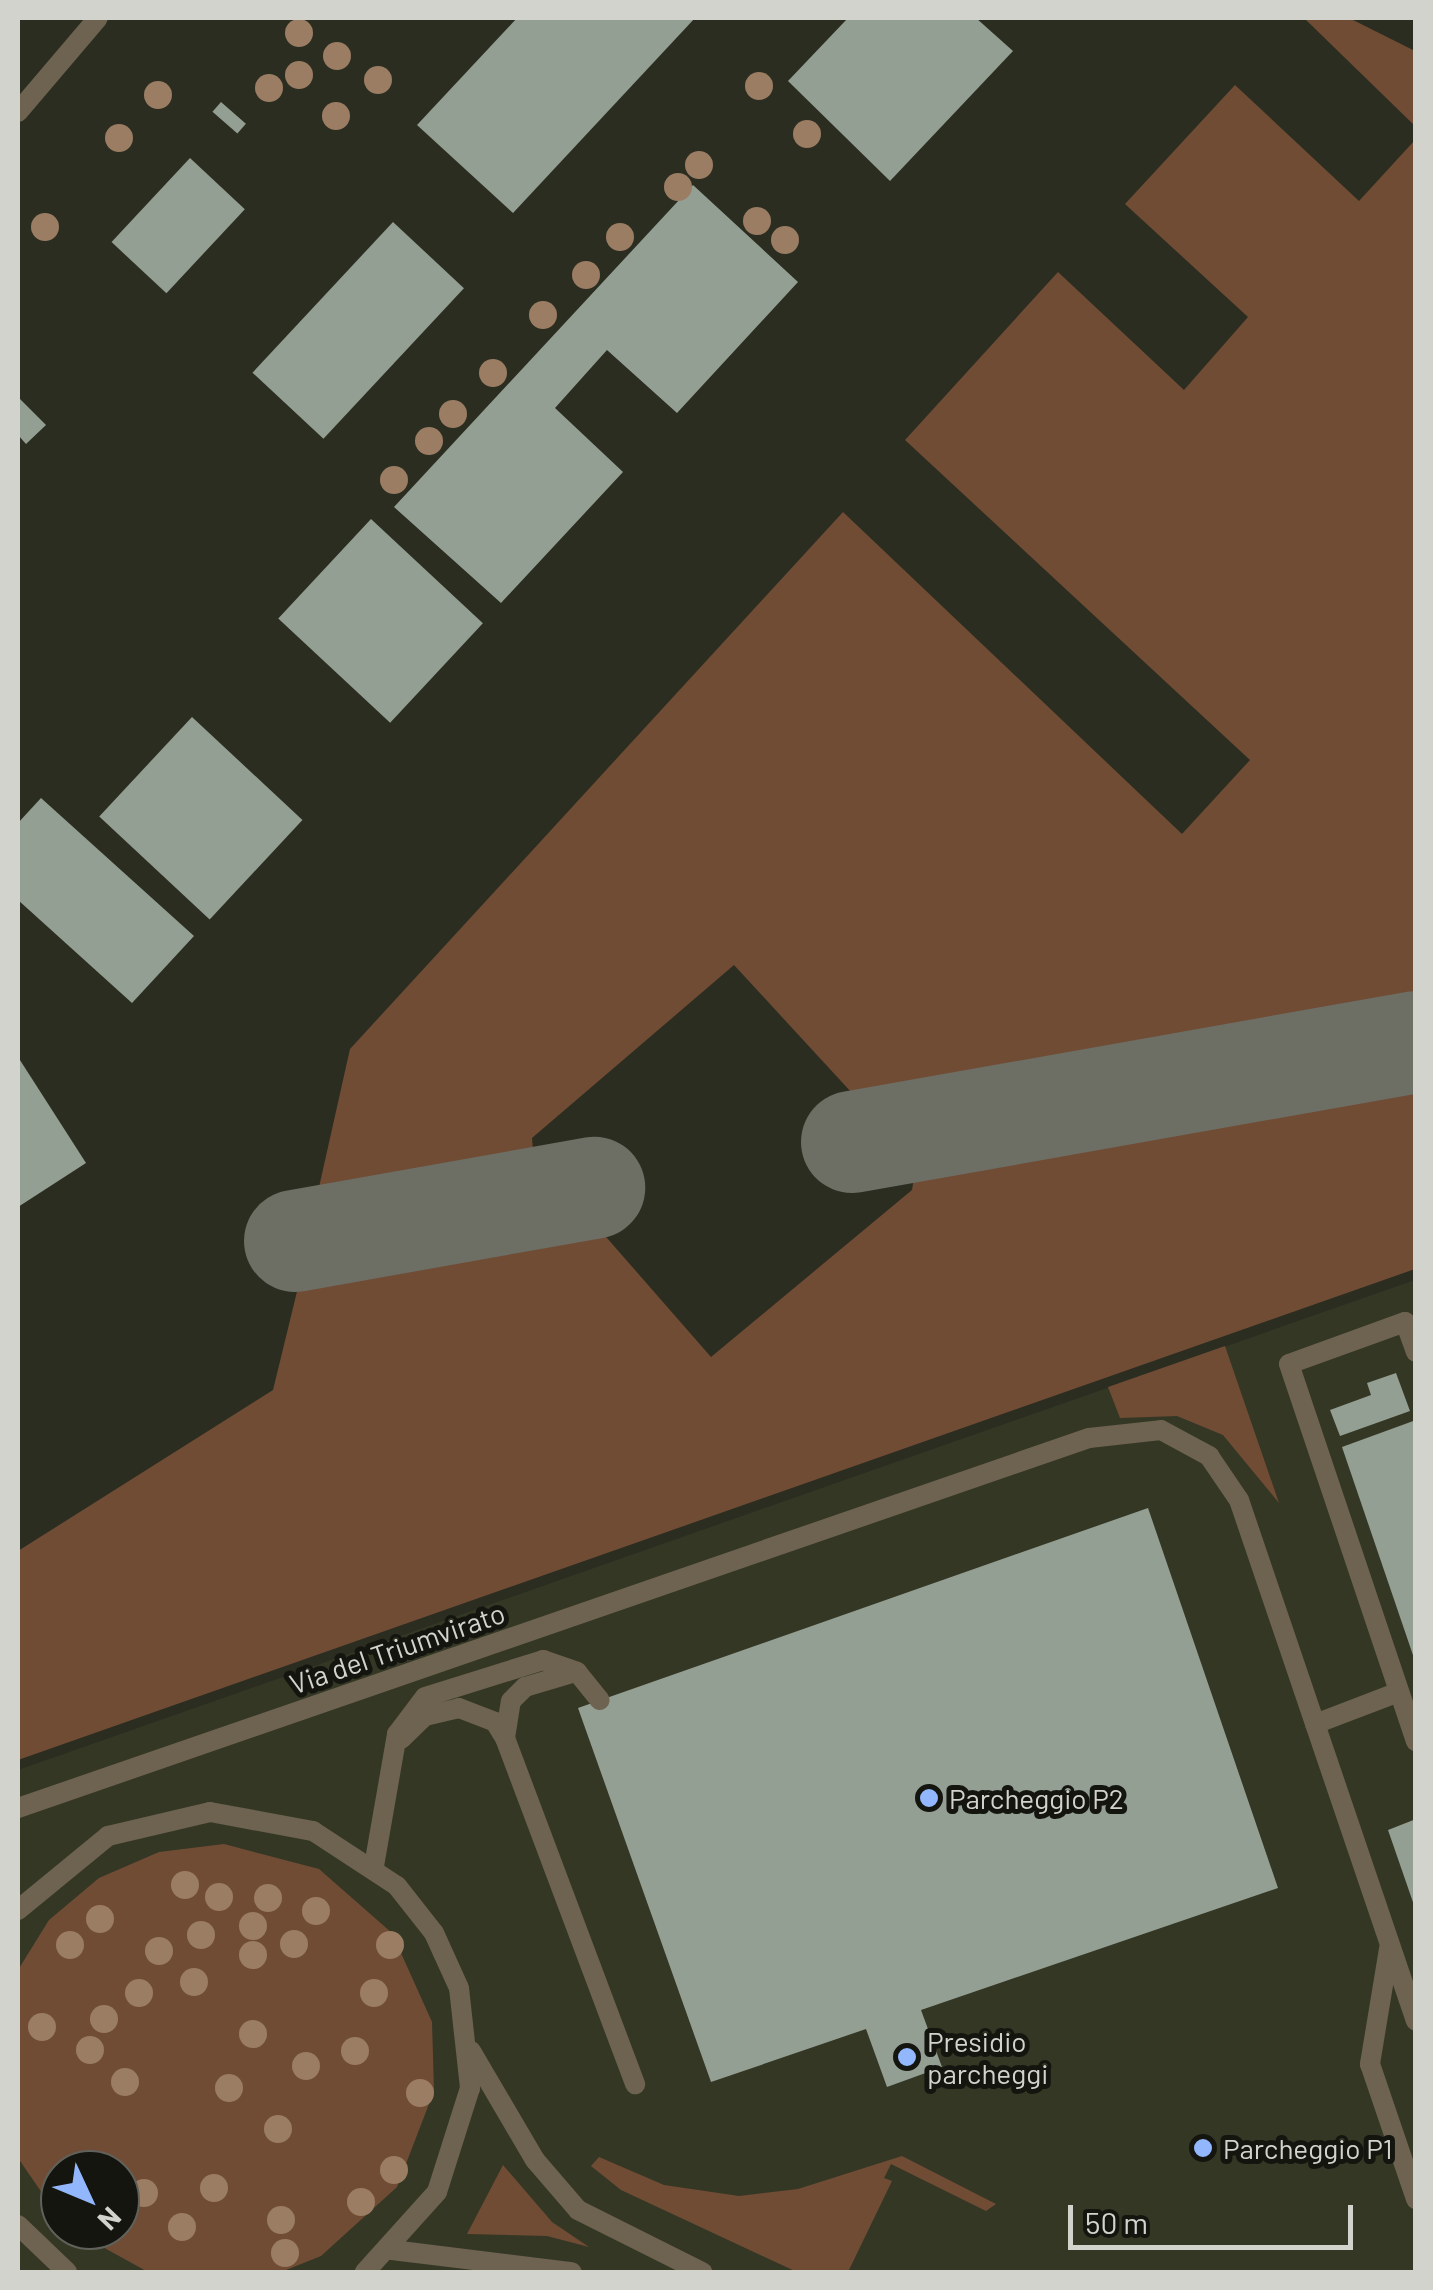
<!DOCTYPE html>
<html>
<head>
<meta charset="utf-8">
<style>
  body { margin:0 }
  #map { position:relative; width:1433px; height:2290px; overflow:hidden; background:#2b2d21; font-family:Barlow,sans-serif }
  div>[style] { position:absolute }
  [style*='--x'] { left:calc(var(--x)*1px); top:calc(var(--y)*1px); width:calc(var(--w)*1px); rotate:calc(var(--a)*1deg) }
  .built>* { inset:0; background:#353725 }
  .green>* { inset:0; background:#704c35 }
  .taxiway>* { height:102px; margin:-51px; padding:0 51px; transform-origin:51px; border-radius:51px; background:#6d6e64 }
  .building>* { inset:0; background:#949f94; transform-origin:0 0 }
  .lane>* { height:20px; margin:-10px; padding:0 10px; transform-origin:10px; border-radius:10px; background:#6d6350 }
  .street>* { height:20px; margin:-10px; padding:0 10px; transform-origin:10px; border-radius:10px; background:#6d6350 }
  .trees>* { width:28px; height:28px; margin:-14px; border-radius:50%; background:#9b7d64 }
  .dots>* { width:28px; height:28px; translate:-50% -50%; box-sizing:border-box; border:5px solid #14150f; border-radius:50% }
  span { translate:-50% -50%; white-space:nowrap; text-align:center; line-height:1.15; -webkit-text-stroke:10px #14150f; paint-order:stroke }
  .street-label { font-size:28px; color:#d2d3cc }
  .poi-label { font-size:28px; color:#d2d3cc }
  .left { translate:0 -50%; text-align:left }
  .frame { position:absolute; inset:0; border:20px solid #d2d3cc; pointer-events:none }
  .north { position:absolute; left:40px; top:2150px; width:100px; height:100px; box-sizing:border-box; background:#14150f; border:2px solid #60615b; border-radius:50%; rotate:134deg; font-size:28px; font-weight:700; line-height:40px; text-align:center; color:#d2d3cc }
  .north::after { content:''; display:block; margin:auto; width:35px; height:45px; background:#93b7fd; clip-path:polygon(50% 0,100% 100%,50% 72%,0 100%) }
  .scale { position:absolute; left:1068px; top:2205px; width:285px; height:45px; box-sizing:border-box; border:5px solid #d2d3cc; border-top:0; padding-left:12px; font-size:30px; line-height:35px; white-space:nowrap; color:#d2d3cc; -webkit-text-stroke:8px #14150f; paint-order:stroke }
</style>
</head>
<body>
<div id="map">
  <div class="built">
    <i style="clip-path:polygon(evenodd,1415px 1280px,1415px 2272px,18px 2272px,18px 1770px,1415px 1280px,60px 2170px,120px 2170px,120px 2230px,60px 2230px,60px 2170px)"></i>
  </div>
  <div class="green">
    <i style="clip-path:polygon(1304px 18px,1349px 18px,1415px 51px,1415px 126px)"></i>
    <i style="clip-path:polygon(1235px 85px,1359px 201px,1415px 140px,1415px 1007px,864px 1106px,734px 965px,532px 1138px,534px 1163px,315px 1205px,350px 1049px,843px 512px,1182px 834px,1250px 760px,905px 440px,1058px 272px,1184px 390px,1248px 317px,1125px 204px)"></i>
    <i style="clip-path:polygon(1415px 1080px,1415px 1269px,18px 1760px,18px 1551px,273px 1390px,302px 1271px,593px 1222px,711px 1357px,912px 1190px,916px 1165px)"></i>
    <i style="clip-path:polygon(1225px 1346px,1279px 1503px,1223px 1435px,1177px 1416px,1120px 1418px,1108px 1387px)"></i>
    <i style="clip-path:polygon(224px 1844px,319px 1869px,392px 1933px,432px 2022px,434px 2091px,397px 2187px,321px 2256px,281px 2272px,148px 2272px,72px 2230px,120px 2230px,120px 2170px,60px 2170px,60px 2219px,18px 2158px,18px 1970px,49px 1920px,99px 1878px,159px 1852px)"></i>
    <i style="clip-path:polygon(902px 2156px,996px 2204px,986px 2211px,891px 2164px,884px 2178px,892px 2181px,848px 2272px,797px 2272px,621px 2190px,591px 2166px,599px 2157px,664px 2185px,739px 2196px,798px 2189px)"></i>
    <i style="clip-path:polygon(503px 2165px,552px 2222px,589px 2247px,547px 2236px,467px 2234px)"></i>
  </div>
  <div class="taxiway">
    <i style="--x:852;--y:1142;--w:573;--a:-10.05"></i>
    <i style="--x:295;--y:1241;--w:304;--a:-10.1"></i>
  </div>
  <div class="building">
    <i style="clip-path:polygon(517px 18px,695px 18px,513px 213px,417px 125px)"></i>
    <i style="clip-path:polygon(848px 18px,976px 18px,1013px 51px,890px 181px,788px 81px)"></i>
    <i style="left:221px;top:102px;width:33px;height:13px;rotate:41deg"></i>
    <i style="left:190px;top:158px;width:75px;height:115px;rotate:43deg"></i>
    <i style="clip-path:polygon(693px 185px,798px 282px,677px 413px,607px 350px,555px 408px,623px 472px,501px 603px,394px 507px)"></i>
    <i style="left:393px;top:222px;width:97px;height:206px;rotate:43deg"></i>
    <i style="clip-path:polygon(18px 397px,46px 425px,26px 444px,18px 435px)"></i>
    <i style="left:371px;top:519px;width:153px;height:136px;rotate:43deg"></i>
    <i style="left:192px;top:717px;width:151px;height:136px;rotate:43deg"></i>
    <i style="clip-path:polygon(41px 798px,194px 936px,132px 1003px,18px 900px,18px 823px)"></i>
    <i style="clip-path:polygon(18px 1057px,86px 1163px,18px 1207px)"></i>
    <i style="clip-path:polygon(1396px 1373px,1410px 1411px,1340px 1436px,1330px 1410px,1371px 1395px,1367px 1383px)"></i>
    <i style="clip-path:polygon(1416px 1420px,1416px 1661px,1415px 1661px,1342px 1447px)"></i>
    <i style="clip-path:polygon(1148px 1508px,1278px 1888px,921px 2010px,942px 2067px,887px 2087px,866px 2029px,711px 2082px,578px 1708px)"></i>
    <i style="clip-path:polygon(1416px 1819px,1416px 1908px,1415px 1908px,1388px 1830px)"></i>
  </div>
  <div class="lane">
    <i style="--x:1416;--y:1352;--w:32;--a:-110"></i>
    <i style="--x:1405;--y:1322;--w:123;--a:160.1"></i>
    <i style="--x:1289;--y:1364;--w:398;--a:71.4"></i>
    <i style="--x:1315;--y:1724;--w:90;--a:-20.9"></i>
    <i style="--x:505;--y:1738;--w:370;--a:69.4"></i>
    <i style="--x:401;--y:1739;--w:33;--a:-44"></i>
    <i style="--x:425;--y:1716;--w:35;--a:-13"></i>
    <i style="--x:459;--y:1708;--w:39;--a:21"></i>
    <i style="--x:495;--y:1722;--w:19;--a:58"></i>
    <i style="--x:505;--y:1738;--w:37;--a:-81"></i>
    <i style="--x:511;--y:1701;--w:20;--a:-45"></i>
    <i style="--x:525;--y:1687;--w:52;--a:-16.7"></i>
    <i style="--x:18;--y:1808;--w:1133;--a:-19.06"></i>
    <i style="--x:1089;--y:1438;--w:72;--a:-6.3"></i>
    <i style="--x:1161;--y:1430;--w:55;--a:28.4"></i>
    <i style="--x:1209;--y:1456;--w:53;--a:55.7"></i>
    <i style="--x:1239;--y:1500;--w:550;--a:71.24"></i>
    <i style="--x:374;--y:1866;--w:134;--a:-80.1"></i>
    <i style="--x:397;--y:1734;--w:46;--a:-52.9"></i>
    <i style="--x:425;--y:1697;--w:124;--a:-17.4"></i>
    <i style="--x:543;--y:1660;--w:36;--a:19"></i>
    <i style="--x:577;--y:1672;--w:36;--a:51"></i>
    <i style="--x:1389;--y:1949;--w:117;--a:99.4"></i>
    <i style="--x:1370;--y:2064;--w:143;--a:71.2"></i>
    <i style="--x:471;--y:2051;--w:126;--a:59.6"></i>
    <i style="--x:535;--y:2160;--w:66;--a:49.3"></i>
    <i style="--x:578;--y:2210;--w:139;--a:26.6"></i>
    <i style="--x:392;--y:2250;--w:181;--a:7"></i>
  </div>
  <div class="street">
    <i style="--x:18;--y:112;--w:123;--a:-49.6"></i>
    <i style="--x:18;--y:1910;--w:117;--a:-39.4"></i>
    <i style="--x:108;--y:1836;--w:105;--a:-13.2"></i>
    <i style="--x:210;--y:1812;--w:105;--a:10.5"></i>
    <i style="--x:313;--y:1831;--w:100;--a:33.2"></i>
    <i style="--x:397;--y:1886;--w:60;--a:51.8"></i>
    <i style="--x:434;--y:1933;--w:60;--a:65.6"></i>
    <i style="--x:459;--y:1988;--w:101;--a:83.7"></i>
    <i style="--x:470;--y:2088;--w:109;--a:107.6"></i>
    <i style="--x:437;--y:2192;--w:108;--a:132"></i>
    <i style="--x:18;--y:2225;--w:68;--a:43.8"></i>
  </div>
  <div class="trees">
    <i style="left:299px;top:33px"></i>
    <i style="left:337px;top:56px"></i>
    <i style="left:299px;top:75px"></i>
    <i style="left:378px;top:80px"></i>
    <i style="left:759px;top:86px"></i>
    <i style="left:269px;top:88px"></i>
    <i style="left:158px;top:95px"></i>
    <i style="left:336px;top:116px"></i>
    <i style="left:807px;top:134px"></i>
    <i style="left:119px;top:138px"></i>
    <i style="left:699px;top:165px"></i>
    <i style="left:678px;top:187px"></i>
    <i style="left:757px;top:221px"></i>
    <i style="left:45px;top:227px"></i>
    <i style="left:620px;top:237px"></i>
    <i style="left:785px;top:240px"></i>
    <i style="left:586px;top:275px"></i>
    <i style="left:543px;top:315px"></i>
    <i style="left:493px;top:373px"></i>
    <i style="left:453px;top:414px"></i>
    <i style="left:429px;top:441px"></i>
    <i style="left:394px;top:480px"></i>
    <i style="left:185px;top:1885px"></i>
    <i style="left:219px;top:1897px"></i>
    <i style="left:268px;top:1898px"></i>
    <i style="left:316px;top:1911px"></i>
    <i style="left:100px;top:1919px"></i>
    <i style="left:253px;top:1926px"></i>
    <i style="left:201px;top:1935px"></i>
    <i style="left:294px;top:1944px"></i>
    <i style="left:70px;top:1945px"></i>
    <i style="left:390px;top:1945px"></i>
    <i style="left:159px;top:1951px"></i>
    <i style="left:253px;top:1955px"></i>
    <i style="left:194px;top:1982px"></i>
    <i style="left:139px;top:1993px"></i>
    <i style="left:374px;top:1993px"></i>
    <i style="left:104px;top:2019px"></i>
    <i style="left:42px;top:2027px"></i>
    <i style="left:253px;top:2034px"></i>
    <i style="left:90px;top:2050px"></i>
    <i style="left:355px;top:2051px"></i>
    <i style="left:306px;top:2066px"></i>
    <i style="left:125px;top:2082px"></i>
    <i style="left:229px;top:2088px"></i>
    <i style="left:420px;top:2093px"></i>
    <i style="left:278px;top:2129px"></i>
    <i style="left:394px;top:2170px"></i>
    <i style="left:214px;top:2188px"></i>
    <i style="left:144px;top:2193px"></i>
    <i style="left:361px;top:2202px"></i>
    <i style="left:281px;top:2220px"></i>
    <i style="left:182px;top:2227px"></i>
    <i style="left:285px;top:2253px"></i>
  </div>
  <div class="dots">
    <i style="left:929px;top:1798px;background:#93b7fd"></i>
    <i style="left:907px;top:2057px;background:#93b7fd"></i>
    <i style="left:1203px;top:2148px;background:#93b7fd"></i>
  </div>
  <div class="street-label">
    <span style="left:397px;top:1648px;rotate:-19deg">Via del Triumvirato</span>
  </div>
  <div class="poi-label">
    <span class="left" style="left:949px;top:1798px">Parcheggio P2</span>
    <span class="left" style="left:927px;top:2057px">Presidio<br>parcheggi</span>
    <span class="left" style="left:1223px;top:2148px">Parcheggio P1</span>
  </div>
  <div class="frame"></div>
  <div class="north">N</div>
  <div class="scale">50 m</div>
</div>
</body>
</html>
